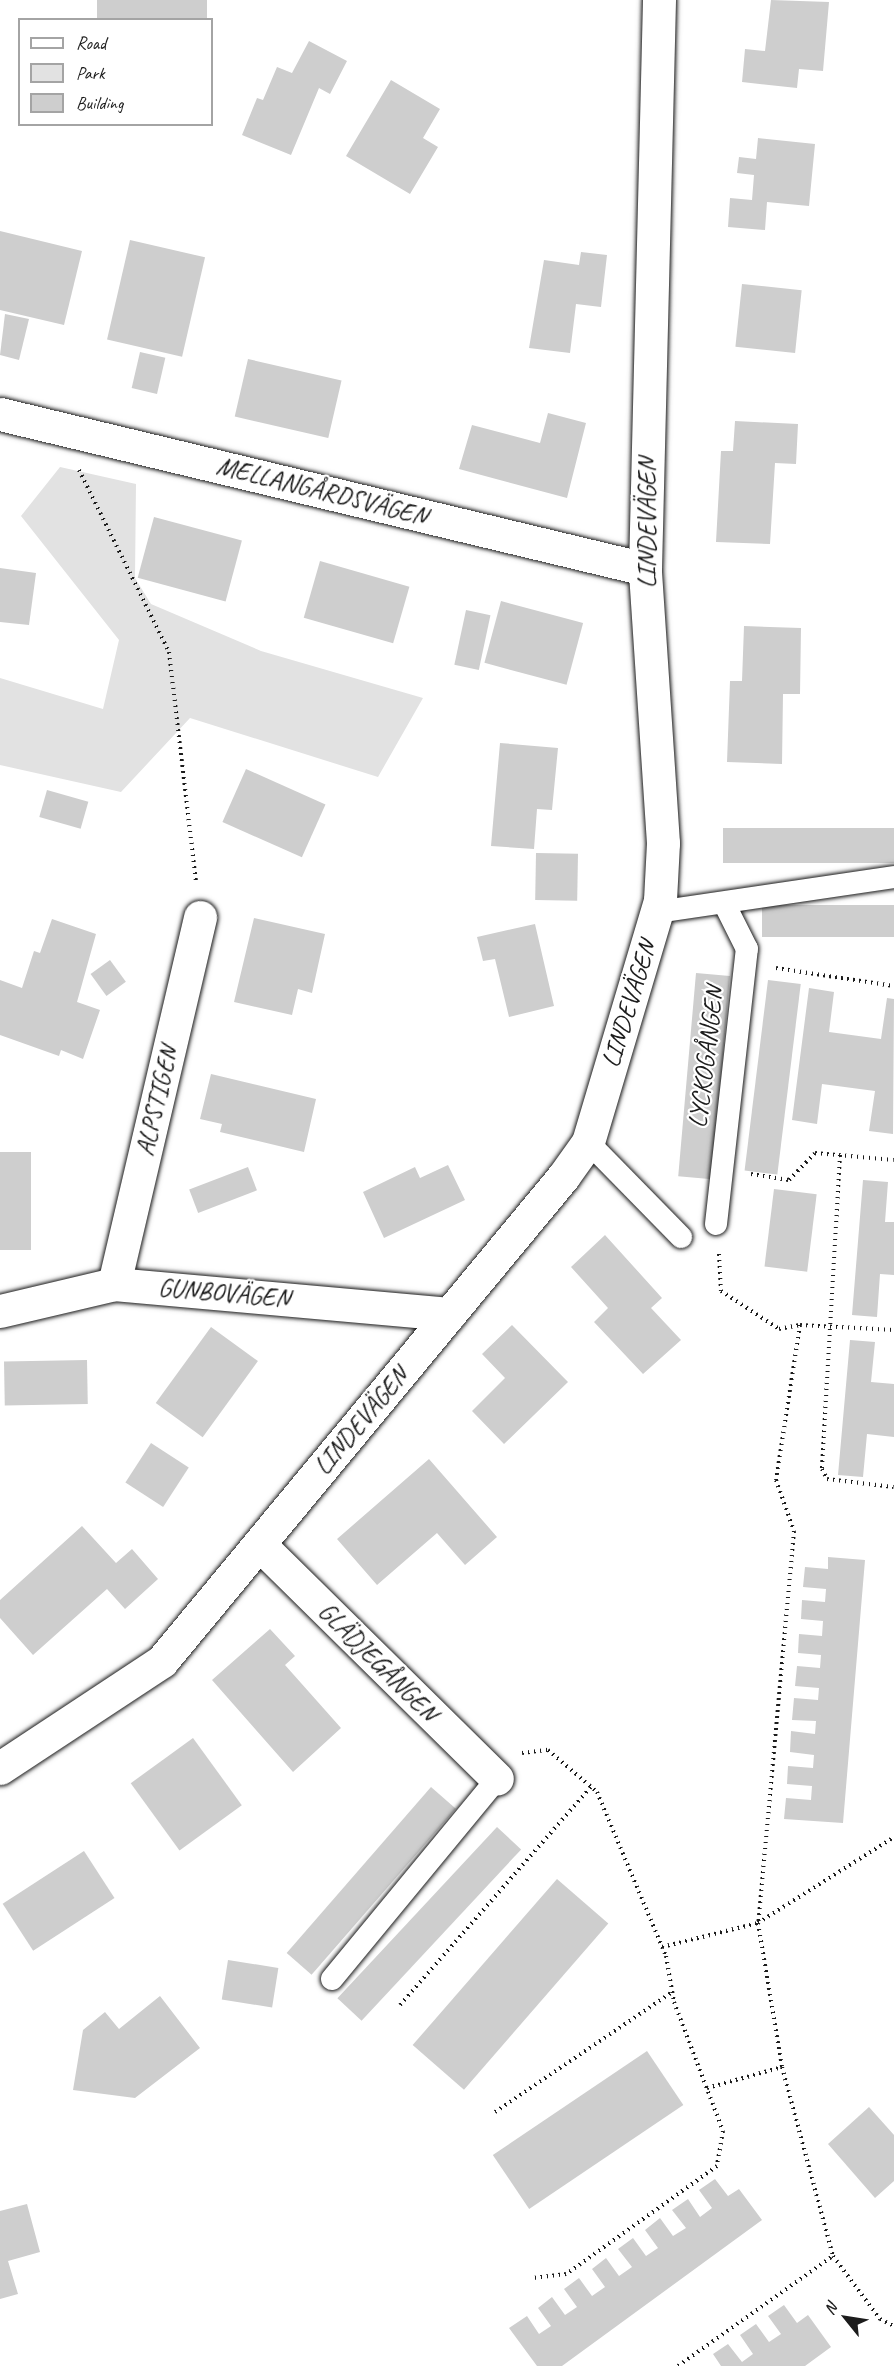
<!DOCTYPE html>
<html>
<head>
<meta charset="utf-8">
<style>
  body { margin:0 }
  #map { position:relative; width:894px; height:2366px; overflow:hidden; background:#fff; font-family:Caveat,sans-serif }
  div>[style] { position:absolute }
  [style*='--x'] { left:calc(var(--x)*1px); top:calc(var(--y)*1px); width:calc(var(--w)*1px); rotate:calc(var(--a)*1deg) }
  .green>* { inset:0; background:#e2e2e2 }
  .building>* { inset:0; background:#cecece; transform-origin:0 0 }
  .path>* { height:4px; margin-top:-2px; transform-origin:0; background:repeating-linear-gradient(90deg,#1c1c1c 0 1.5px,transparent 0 6px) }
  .roads { filter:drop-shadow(0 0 2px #1c1c1c) drop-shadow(0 0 2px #1c1c1c) }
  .lane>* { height:22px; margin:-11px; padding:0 11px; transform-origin:11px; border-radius:11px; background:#fff }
  .street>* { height:33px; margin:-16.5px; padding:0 16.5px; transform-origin:16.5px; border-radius:16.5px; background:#fff }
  span { translate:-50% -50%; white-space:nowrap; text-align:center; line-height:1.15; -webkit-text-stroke:4.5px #fff; paint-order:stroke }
  .street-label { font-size:26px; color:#1c1c1c }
  .legend { position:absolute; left:18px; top:18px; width:195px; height:108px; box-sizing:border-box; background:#fff; border:2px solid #a4a4a4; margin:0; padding:8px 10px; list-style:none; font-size:18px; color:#1c1c1c }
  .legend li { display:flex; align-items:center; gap:12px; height:30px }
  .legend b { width:30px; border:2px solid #a4a4a4 }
  .north { position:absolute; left:816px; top:2288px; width:60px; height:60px; -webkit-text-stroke:4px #fff; paint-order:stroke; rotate:300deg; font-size:16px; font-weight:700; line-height:24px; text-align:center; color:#1c1c1c }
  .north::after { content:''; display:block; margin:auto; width:21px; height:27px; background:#1c1c1c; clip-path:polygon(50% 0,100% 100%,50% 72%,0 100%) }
</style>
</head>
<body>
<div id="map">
  <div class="green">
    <i style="clip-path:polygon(60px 467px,136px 484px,135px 578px,151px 604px,261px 651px,423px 698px,378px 777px,190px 718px,121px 792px,0 765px,0 678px,103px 709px,119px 640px,21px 516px)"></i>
  </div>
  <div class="building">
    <i style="left:97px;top:0;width:110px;height:20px"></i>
    <i style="clip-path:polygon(771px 0,829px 2px,823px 71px,799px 69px,797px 88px,742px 82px,745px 49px,765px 51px)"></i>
    <i style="clip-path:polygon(309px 41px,347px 61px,330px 94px,319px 88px,291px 155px,242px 135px,257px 98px,263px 100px,277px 67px,292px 73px)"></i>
    <i style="clip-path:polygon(391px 80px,440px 109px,423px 138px,438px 147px,410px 194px,346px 156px)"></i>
    <i style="clip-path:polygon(758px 138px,815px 144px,809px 206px,767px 202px,765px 230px,728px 227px,730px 198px,752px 200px,754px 175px,737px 173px,739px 157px,756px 159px)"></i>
    <i style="clip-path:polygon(0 231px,82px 251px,64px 325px,0 310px)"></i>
    <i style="left:130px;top:240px;width:77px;height:102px;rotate:13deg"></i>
    <i style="clip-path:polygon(581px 252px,607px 255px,601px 307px,576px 304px,570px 353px,529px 348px,544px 260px,579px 265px)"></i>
    <i style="left:742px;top:284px;width:60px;height:63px;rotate:6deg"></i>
    <i style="clip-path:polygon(5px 314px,29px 319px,19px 360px,0 355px)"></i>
    <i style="left:140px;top:352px;width:26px;height:37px;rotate:13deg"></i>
    <i style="left:248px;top:359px;width:96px;height:59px;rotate:13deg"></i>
    <i style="clip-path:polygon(548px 413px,586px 423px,567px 498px,459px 469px,472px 425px,540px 443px)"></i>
    <i style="clip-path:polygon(735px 421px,798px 424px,796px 464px,775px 463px,770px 544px,716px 542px,721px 451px,733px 451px)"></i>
    <i style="left:154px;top:517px;width:91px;height:63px;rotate:15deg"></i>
    <i style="left:320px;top:561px;width:93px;height:59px;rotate:16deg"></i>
    <i style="clip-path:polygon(0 568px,36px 573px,29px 625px,0 622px)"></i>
    <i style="left:501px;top:601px;width:85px;height:64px;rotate:15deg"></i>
    <i style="left:466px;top:610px;width:25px;height:56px;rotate:12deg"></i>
    <i style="clip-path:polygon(744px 626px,801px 628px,800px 694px,783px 694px,782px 764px,727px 762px,730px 681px,742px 681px)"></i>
    <i style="clip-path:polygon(500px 743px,558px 748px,552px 810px,537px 809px,534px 849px,491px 846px)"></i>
    <i style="left:246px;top:769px;width:87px;height:58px;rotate:24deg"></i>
    <i style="left:47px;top:790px;width:43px;height:28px;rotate:16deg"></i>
    <i style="left:894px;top:828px;width:35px;height:171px;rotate:90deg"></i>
    <i style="left:536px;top:853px;width:42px;height:47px;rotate:1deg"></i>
    <i style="left:894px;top:905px;width:32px;height:132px;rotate:90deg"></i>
    <i style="clip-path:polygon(254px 918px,325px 934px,312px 993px,298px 989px,292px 1015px,234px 1002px)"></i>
    <i style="clip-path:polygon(52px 919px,96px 934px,77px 1002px,100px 1010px,83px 1059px,61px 1050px,59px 1056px,0 1035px,0 980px,22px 988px,34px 951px,40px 953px)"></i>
    <i style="clip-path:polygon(535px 924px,554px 1006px,509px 1017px,495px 959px,483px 961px,477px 937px)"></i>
    <i style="left:110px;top:960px;width:27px;height:24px;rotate:54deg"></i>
    <i style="left:696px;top:973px;width:34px;height:204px;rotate:5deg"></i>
    <i style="left:768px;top:980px;width:33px;height:192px;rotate:7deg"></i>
    <i style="clip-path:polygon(809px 988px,834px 992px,829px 1032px,881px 1039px,887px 998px,894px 999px,893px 1134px,869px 1131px,875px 1091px,822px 1084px,817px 1124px,792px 1120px)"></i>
    <i style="clip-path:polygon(211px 1074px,316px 1099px,304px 1152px,220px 1132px,222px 1124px,200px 1119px)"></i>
    <i style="left:0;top:1152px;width:31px;height:98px"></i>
    <i style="clip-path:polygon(448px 1165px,465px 1200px,384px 1238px,363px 1192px,415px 1167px,420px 1178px)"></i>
    <i style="left:248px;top:1167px;width:25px;height:63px;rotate:69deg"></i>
    <i style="clip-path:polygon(863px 1180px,888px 1182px,885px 1222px,894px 1222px,894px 1275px,880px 1274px,877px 1317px,852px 1315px)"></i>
    <i style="left:774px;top:1189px;width:43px;height:78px;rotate:7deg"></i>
    <i style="clip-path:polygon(605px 1235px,662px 1298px,651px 1308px,681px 1340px,643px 1374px,594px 1322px,608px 1308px,571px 1267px)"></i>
    <i style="clip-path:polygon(512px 1325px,568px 1382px,504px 1444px,472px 1411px,505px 1378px,482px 1354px)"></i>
    <i style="left:211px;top:1327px;width:58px;height:94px;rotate:36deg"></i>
    <i style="clip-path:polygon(850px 1340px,875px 1342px,871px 1382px,894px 1384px,894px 1437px,867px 1434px,863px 1477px,838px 1475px)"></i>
    <i style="left:87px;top:1360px;width:44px;height:83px;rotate:89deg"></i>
    <i style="left:151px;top:1443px;width:45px;height:47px;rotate:33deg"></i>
    <i style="clip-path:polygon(429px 1459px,497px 1537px,465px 1565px,437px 1533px,377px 1585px,337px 1539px)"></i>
    <i style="clip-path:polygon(82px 1526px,116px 1563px,132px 1549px,158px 1579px,125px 1609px,107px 1589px,33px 1655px,0 1618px,0 1600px)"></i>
    <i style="clip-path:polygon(828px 1557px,865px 1560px,843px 1823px,784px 1819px,786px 1798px,811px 1800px,812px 1786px,787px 1784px,788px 1766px,813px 1768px,814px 1755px,790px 1752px,791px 1731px,815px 1734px,816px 1721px,792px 1720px,794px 1698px,818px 1700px,819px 1688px,795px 1686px,797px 1666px,820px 1668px,821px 1655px,798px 1653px,799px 1634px,822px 1636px,823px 1621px,801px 1619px,802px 1600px,825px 1602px,826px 1589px,803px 1587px,805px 1567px,828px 1569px)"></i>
    <i style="clip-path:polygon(270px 1629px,295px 1656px,285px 1665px,341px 1728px,293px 1772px,212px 1680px)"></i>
    <i style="left:193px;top:1738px;width:83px;height:77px;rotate:54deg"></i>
    <i style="left:431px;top:1787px;width:33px;height:220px;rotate:41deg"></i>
    <i style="left:497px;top:1827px;width:33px;height:234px;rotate:43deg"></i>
    <i style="left:84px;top:1851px;width:56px;height:97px;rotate:57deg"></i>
    <i style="left:557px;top:1879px;width:68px;height:220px;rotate:41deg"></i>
    <i style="left:228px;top:1960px;width:51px;height:40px;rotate:9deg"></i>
    <i style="clip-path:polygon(160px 1996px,200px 2048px,135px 2098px,73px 2090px,83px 2030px,105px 2012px,119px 2029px)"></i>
    <i style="left:647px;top:2051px;width:65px;height:186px;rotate:56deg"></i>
    <i style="clip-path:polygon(869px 2107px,894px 2135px,894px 2181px,875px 2198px,828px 2144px)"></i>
    <i style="clip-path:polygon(715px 2179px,728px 2196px,739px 2189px,762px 2220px,562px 2366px,537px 2366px,509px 2328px,527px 2316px,539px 2334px,551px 2326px,538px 2308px,552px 2297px,565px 2315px,577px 2307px,564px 2289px,579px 2278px,592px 2296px,605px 2287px,592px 2269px,606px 2258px,619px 2276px,632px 2267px,618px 2249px,633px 2238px,646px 2256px,658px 2248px,645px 2230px,660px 2218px,673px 2236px,686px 2228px,672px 2210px,688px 2199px,700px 2217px,712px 2208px,699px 2190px)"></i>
    <i style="clip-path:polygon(27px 2204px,40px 2252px,8px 2261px,18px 2294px,0 2299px,0 2211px)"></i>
    <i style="clip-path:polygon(784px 2305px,797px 2323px,808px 2315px,831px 2347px,805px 2366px,721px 2366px,713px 2354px,728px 2344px,742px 2362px,753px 2354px,740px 2335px,756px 2324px,769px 2342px,781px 2334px,768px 2316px)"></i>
  </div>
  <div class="path">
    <i style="--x:79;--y:470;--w:203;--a:63.7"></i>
    <i style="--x:169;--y:652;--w:231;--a:83.3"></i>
    <i style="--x:776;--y:968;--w:119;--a:8.7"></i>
    <i style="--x:840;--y:1155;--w:315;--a:93.3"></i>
    <i style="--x:822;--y:1469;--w:11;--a:63"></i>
    <i style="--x:827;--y:1479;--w:67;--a:6.8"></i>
    <i style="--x:751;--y:1174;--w:38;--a:9"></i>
    <i style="--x:789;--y:1180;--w:37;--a:-46"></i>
    <i style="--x:815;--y:1153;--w:79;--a:5.1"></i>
    <i style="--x:719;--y:1254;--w:37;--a:87"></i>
    <i style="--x:721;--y:1291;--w:69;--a:33.2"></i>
    <i style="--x:779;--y:1329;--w:21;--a:-11"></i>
    <i style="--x:800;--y:1325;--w:94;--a:3"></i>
    <i style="--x:800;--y:1325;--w:157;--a:98.8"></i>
    <i style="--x:776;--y:1480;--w:54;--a:70.6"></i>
    <i style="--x:794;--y:1531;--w:394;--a:95.2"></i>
    <i style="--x:758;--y:1923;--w:146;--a:80.5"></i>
    <i style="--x:782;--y:2067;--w:196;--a:74.9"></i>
    <i style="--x:833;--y:2256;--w:79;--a:53.3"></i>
    <i style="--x:880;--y:2319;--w:16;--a:27"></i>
    <i style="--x:522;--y:1753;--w:26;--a:-7"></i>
    <i style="--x:548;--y:1750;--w:65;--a:40.6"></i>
    <i style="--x:597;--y:1792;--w:178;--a:67.2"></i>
    <i style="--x:666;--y:1956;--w:47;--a:80.1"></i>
    <i style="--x:674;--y:2002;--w:138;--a:69.2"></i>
    <i style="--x:723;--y:2131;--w:36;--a:100"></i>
    <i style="--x:717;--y:2166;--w:186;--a:144.4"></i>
    <i style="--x:566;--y:2274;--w:33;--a:173"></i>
    <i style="--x:662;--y:1947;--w:99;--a:-14"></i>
    <i style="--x:758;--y:1923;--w:161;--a:-32.3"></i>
    <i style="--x:400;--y:2005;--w:290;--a:-48.8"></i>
    <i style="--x:707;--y:2088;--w:78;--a:-15.6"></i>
    <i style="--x:495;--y:2112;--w:214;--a:-34.1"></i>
    <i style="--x:678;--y:2366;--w:190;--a:-35.4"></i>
  </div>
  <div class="roads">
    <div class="lane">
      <i style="--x:657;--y:912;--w:240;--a:-8.4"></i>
      <i style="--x:588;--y:1142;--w:133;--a:45.6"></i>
      <i style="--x:716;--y:1224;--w:277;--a:-83.6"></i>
      <i style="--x:747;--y:949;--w:51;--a:-116.6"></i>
      <i style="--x:332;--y:1979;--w:259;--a:-50.5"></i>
    </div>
    <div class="street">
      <i style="--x:0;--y:414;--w:663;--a:13.51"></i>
      <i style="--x:114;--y:1284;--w:377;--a:-76.8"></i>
      <i style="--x:0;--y:1311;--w:117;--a:-13.3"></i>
      <i style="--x:114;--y:1284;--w:337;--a:5.1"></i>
      <i style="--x:259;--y:1544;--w:334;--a:44.6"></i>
      <i style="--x:0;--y:1768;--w:194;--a:-33.4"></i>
      <i style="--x:162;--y:1661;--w:629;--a:-50.36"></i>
      <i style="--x:563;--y:1177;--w:43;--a:-54.5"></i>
      <i style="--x:588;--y:1142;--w:252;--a:-73.4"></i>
      <i style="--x:660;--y:900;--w:57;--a:-87"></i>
      <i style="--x:663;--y:843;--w:275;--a:-93.8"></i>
      <i style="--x:645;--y:569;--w:569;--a:-88.59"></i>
    </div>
  </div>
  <div class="street-label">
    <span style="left:322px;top:491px;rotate:14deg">MELLANGÅRDSVÄGEN</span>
    <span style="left:647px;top:523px;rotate:-90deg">LINDEVÄGEN</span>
    <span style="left:629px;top:1004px;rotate:-73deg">LINDEVÄGEN</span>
    <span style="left:706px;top:1057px;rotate:-83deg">LYCKOGÅNGEN</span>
    <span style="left:157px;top:1101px;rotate:-77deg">ALPSTIGEN</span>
    <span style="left:224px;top:1293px;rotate:5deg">GUNBOVÄGEN</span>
    <span style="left:361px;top:1421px;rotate:-50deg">LINDEVÄGEN</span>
    <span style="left:378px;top:1662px;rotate:45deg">GLÄDJEGÅNGEN</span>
  </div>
  <ul class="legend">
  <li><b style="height:8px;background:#fff"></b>Road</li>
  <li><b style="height:16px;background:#e2e2e2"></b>Park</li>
  <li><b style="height:16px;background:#cecece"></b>Building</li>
  </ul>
  <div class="north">N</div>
</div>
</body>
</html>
